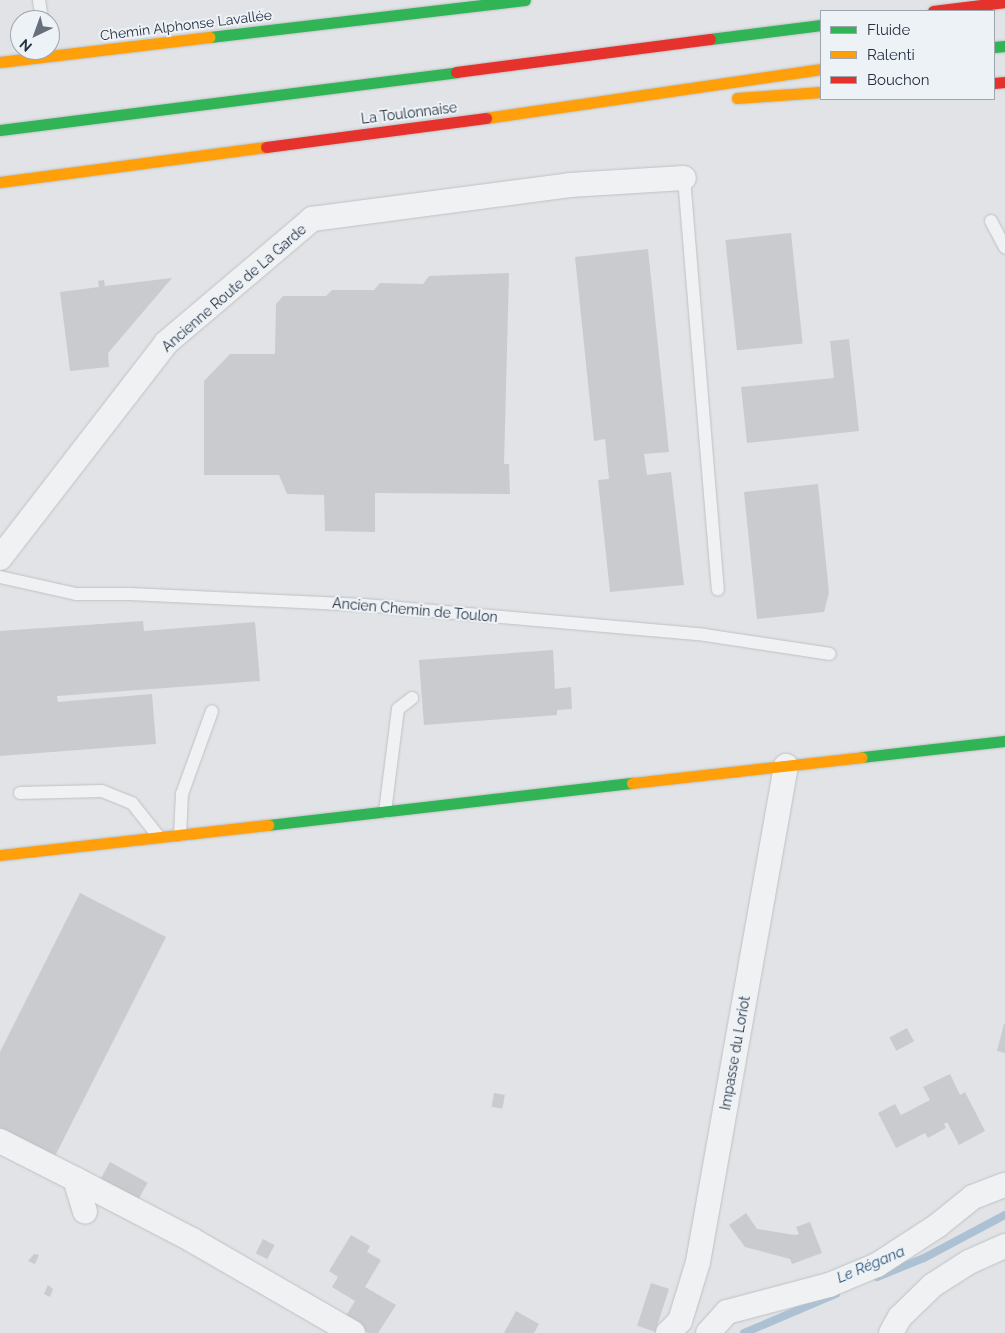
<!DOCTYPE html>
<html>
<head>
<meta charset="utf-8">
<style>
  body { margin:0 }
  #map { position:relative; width:1005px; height:1333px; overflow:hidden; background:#e1e3e6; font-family:Raleway,sans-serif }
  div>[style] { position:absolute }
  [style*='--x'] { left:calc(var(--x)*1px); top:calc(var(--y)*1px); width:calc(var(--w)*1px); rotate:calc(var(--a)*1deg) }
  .stream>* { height:8px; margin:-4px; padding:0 4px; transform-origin:4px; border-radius:4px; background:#acc1d4 }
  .building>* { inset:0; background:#c9cbce; transform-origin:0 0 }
  .roads { filter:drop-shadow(0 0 1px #bfc1c4) drop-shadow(0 0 1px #bfc1c4) }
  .lane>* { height:12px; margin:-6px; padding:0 6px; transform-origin:6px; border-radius:6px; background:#f0f1f3 }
  .street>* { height:24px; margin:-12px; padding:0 12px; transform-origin:12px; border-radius:12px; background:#f0f1f3 }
  .fast>* { height:11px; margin:-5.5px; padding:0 5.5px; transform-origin:5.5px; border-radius:5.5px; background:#30b455 }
  .slow>* { height:11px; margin:-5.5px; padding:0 5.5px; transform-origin:5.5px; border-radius:5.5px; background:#ff9f0a }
  .jam>* { height:11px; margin:-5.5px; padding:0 5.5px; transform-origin:5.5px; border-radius:5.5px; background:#e5322d }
  span { translate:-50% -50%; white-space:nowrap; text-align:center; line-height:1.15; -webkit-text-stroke:4px #edf2f6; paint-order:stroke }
  .street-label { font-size:14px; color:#263141 }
  .water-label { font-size:15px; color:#2c5379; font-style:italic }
  .legend { position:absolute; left:820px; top:10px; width:175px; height:90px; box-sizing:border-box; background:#edf2f6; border:1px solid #9da5ae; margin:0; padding:6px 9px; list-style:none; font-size:15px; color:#263141 }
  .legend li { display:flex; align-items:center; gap:10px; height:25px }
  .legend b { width:25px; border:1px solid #9da5ae }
  .north { position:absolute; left:10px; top:10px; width:50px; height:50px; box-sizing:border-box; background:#edf2f6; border:1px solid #9da5ae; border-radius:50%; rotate:222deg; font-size:14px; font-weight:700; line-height:20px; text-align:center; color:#263141 }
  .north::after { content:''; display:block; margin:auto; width:18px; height:22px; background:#676f7b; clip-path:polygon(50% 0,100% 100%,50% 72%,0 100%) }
</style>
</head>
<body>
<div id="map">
  <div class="stream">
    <i style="--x:877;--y:1277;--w:51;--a:-22"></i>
    <i style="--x:924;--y:1258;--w:92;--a:-28"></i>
    <i style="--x:744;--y:1333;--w:100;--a:-23"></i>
  </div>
  <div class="building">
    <i style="left:791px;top:233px;width:111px;height:66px;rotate:84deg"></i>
    <i style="clip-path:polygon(648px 249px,669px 452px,644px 454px,647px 475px,671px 472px,684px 585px,610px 592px,598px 480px,609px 479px,605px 439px,594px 441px,575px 257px)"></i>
    <i style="clip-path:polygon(509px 273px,504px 464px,509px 464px,510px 494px,375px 493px,375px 532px,325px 531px,324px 495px,287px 494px,279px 475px,204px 475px,204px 381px,230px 354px,275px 354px,276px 304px,283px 296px,326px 296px,332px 290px,374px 290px,380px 283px,423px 284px,429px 276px)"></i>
    <i style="clip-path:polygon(172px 278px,108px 353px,109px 367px,70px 371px,60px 292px,99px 287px,98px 281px,104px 280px,105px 286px)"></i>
    <i style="clip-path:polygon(849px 339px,859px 431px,747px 443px,741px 387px,834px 378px,830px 341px)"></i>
    <i style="clip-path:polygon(818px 484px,829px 593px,824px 612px,757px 619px,744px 492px)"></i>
    <i style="clip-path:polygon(143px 621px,144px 631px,255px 622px,260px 681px,57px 696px,58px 702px,152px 694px,156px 744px,0 756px,0 631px)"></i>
    <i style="clip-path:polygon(553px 650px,555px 689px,571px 687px,572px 709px,557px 710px,557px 715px,424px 725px,419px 660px)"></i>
    <i style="clip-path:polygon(80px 893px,166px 937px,55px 1156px,0 1128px,0 1052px)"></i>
    <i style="clip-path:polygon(1004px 1024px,1005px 1024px,1005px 1053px,997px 1051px)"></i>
    <i style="left:907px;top:1028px;width:15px;height:20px;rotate:62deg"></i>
    <i style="clip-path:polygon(950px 1074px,960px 1095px,965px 1092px,985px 1131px,959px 1145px,947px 1122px,944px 1124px,946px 1128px,928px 1138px,925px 1133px,896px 1148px,878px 1113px,895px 1104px,901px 1115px,930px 1100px,923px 1087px)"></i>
    <i style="left:494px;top:1093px;width:11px;height:14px;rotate:10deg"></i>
    <i style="left:110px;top:1162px;width:43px;height:20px;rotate:29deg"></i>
    <i style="clip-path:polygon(746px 1213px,757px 1229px,795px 1235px,799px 1234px,796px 1227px,810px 1222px,822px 1253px,792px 1264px,790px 1259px,745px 1247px,729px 1225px)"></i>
    <i style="clip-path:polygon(351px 1235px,370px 1246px,367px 1252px,381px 1260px,365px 1287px,396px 1305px,378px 1333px,369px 1333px,344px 1319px,355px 1301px,332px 1287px,338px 1277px,329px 1271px)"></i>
    <i style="left:263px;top:1239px;width:13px;height:16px;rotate:27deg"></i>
    <i style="clip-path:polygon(34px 1254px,39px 1255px,35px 1264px,28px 1261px)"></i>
    <i style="left:651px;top:1283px;width:19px;height:45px;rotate:18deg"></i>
    <i style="clip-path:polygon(48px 1285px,53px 1289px,50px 1297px,44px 1294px)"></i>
    <i style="clip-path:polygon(516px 1311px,539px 1324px,534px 1333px,504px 1333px)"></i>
  </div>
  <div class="roads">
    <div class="lane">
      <i style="--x:39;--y:0;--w:20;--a:81"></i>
      <i style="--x:684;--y:178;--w:413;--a:85.3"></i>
      <i style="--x:991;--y:221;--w:30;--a:62"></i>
      <i style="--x:0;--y:577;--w:78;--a:12.6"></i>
      <i style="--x:76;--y:594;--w:54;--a:0"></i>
      <i style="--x:130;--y:594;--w:235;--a:2.7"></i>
      <i style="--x:365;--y:605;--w:341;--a:5"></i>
      <i style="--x:705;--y:635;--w:126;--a:8.6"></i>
      <i style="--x:20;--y:793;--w:82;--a:-1.4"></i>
      <i style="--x:102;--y:791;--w:32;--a:22"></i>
      <i style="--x:132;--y:803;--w:43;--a:51.5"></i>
      <i style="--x:385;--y:812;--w:104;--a:-82.8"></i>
      <i style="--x:398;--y:709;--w:18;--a:-38"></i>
      <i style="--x:180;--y:835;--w:41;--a:-87.2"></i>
      <i style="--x:182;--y:794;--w:88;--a:-70.1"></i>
    </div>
    <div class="street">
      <i style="--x:0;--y:558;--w:272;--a:-52.3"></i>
      <i style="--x:166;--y:343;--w:192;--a:-40.3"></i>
      <i style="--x:312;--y:219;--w:260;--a:-7.5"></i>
      <i style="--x:570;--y:185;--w:114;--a:-3.5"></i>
      <i style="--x:0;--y:1141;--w:84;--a:26.9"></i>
      <i style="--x:75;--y:1179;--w:34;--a:73"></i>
      <i style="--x:75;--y:1179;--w:132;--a:27.5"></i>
      <i style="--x:192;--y:1240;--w:186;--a:30"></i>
      <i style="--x:668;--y:1333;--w:17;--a:-45"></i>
      <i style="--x:680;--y:1321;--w:62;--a:-73"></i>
      <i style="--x:698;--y:1262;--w:504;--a:-79.94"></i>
      <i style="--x:708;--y:1333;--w:28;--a:-48"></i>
      <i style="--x:727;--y:1312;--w:106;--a:-14.8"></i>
      <i style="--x:829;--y:1285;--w:52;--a:-22.6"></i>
      <i style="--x:877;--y:1265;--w:72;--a:-33"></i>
      <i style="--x:937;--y:1226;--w:46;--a:-38.9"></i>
      <i style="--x:973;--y:1197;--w:34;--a:-21"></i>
      <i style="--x:891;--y:1333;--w:18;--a:-61"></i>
      <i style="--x:900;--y:1317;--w:46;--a:-44.1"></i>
      <i style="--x:933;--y:1285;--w:43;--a:-32.6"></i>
      <i style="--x:969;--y:1262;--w:39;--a:-24"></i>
    </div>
    <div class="fast">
      <i style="--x:210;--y:37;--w:317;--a:-6.7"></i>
      <i style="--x:710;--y:39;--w:112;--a:-7.2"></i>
      <i style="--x:994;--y:47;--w:11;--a:-5"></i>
      <i style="--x:0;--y:130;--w:460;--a:-7.2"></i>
      <i style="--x:862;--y:757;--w:144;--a:-6.4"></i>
      <i style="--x:268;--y:825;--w:366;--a:-6.6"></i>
    </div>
    <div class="slow">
      <i style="--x:0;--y:62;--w:211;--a:-6.8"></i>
      <i style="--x:737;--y:98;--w:84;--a:-4.1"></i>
      <i style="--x:486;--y:118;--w:339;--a:-8.3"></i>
      <i style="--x:0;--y:182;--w:268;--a:-7.5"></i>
      <i style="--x:632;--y:783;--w:231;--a:-6.4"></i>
      <i style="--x:0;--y:855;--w:270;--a:-6.4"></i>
    </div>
    <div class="jam">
      <i style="--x:933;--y:11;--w:73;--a:-7.1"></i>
      <i style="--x:456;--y:72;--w:256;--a:-7.4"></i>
      <i style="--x:994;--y:83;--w:11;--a:-5"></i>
      <i style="--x:266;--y:147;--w:222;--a:-7.5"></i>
    </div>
  </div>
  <div class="street-label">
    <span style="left:186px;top:25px;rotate:-7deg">Chemin Alphonse Lavallée</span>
    <span style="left:409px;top:113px;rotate:-7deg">La Toulonnaise</span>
    <span style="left:234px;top:288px;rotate:-41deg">Ancienne Route de La Garde</span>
    <span style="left:415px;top:610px;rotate:5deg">Ancien Chemin de Toulon</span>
    <span style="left:735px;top:1053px;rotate:-80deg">Impasse du Loriot</span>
  </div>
  <div class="water-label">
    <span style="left:871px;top:1265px;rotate:-23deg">Le Régana</span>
  </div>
  <ul class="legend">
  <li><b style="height:6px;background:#30b455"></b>Fluide</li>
  <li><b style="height:6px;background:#ff9f0a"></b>Ralenti</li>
  <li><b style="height:6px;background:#e5322d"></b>Bouchon</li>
  </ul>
  <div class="north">N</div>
</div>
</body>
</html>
